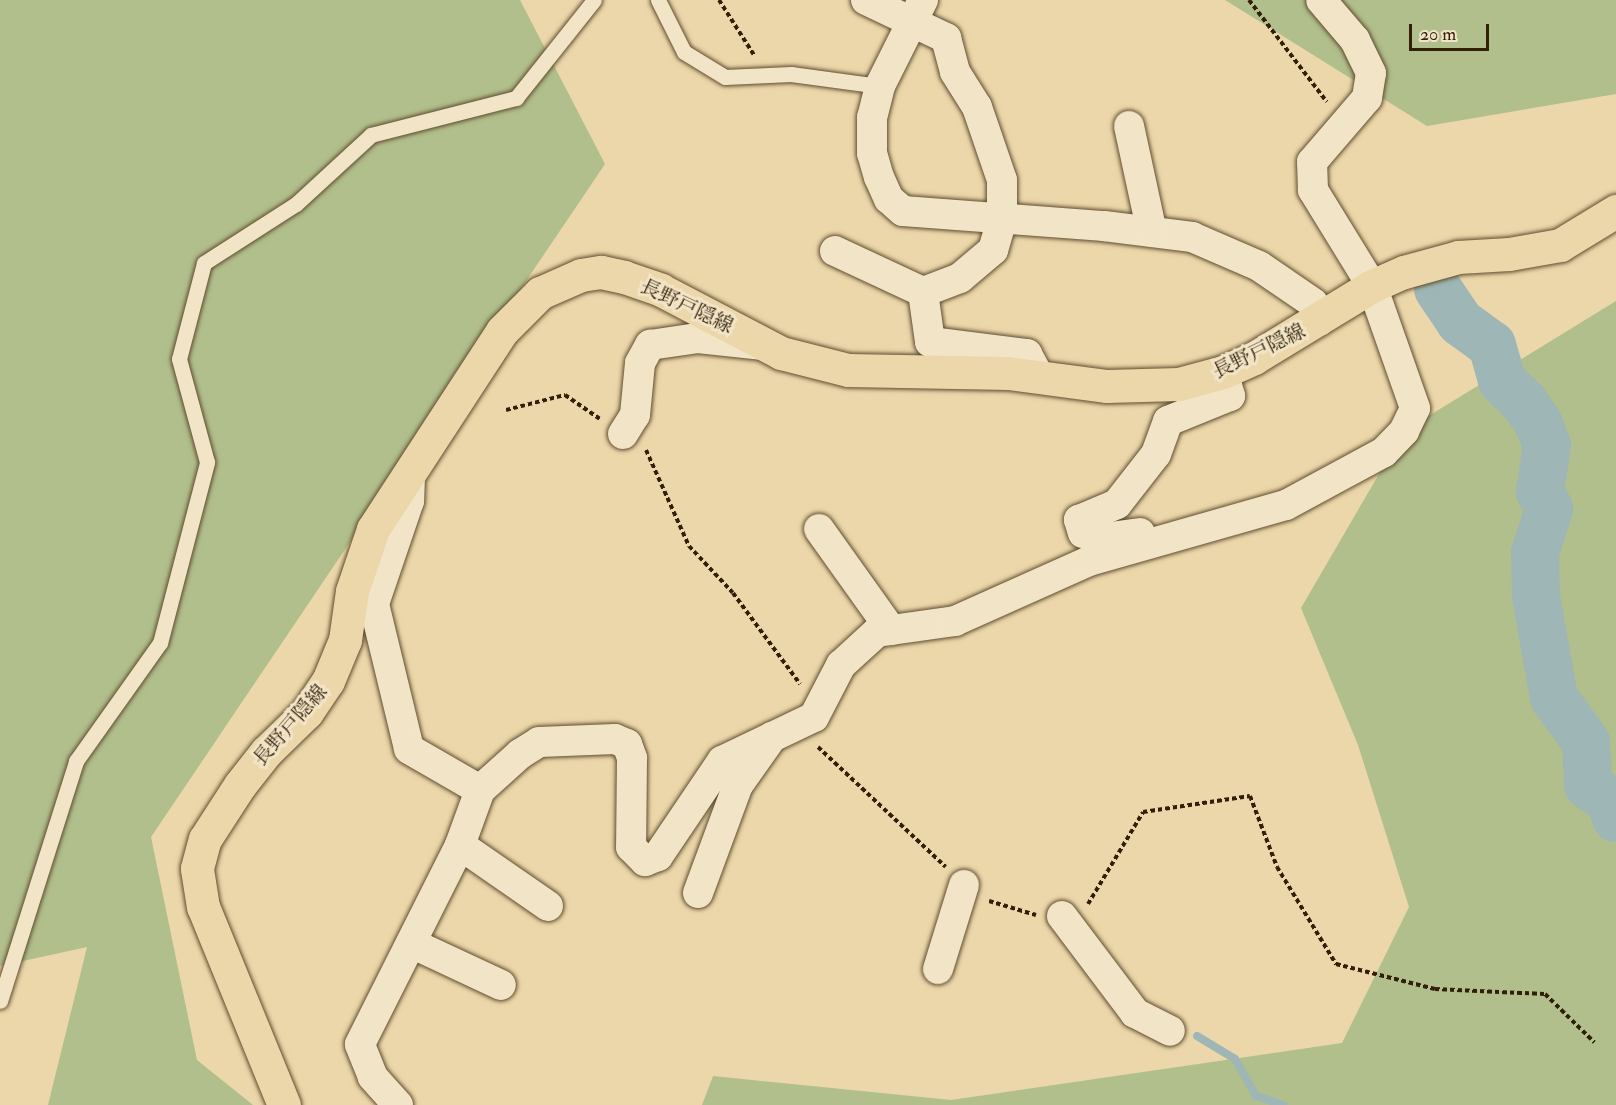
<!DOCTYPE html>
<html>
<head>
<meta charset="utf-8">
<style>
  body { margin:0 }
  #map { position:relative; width:1616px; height:1105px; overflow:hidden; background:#ebd7a9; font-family:"IM FELL Double Pica","Noto Serif JP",serif }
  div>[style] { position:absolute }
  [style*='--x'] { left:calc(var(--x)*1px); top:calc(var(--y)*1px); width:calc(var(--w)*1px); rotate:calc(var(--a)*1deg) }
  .green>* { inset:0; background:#b1bf8c }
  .stream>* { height:8px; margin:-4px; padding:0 4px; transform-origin:4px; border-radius:4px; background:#9eb6b5 }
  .river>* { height:48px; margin:-24px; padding:0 24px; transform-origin:24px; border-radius:24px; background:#9eb6b5 }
  .path>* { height:4px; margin-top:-2px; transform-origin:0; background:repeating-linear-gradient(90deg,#311f08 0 4.5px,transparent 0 7.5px) }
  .roads { filter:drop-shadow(0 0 2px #604d30) drop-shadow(0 0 2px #604d30) }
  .service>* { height:15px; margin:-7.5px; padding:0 7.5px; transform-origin:7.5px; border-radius:7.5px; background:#f2e5c7 }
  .minor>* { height:30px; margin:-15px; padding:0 15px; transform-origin:15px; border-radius:15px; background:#f2e5c7 }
  .primary>* { height:33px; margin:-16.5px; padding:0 16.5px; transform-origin:16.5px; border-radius:16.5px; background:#ebd7a9 }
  span { translate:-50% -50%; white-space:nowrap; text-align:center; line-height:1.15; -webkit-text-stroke:6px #f2e5c7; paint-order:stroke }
  .street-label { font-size:20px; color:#311f08 }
  .scale { position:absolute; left:1409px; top:24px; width:80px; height:27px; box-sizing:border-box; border:3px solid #311f08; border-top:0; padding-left:8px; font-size:18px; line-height:21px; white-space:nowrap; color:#311f08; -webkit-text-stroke:4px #f2e5c7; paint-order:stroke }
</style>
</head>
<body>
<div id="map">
  <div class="green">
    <i style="clip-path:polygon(0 0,520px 0,605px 164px,151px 837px,197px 1060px,253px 1105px,48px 1105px,87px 947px,0 966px)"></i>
    <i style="clip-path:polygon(1225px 0,1616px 0,1616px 94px,1427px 126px)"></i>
    <i style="clip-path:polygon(1616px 301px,1616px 1105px,702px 1105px,713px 1076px,951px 1100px,1342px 1043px,1409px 907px,1358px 745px,1301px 608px,1404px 431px)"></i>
  </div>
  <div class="stream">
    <i style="--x:1197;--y:1036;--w:44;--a:31.2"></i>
    <i style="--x:1235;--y:1059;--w:43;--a:60.4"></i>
    <i style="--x:1256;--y:1096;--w:29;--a:18"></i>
  </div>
  <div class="river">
    <i style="--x:1438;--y:289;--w:40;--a:56"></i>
    <i style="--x:1460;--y:322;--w:39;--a:36"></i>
    <i style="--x:1492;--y:345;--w:37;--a:74"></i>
    <i style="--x:1502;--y:381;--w:30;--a:44"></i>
    <i style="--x:1524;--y:402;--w:24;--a:55"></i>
    <i style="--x:1538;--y:422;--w:25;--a:69"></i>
    <i style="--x:1547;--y:445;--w:47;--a:98.7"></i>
    <i style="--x:1540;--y:491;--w:20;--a:63"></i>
    <i style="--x:1549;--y:509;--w:46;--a:107.7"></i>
    <i style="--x:1535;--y:553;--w:43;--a:88.7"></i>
    <i style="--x:1536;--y:596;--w:104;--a:80"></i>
    <i style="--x:1554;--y:698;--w:54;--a:54"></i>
    <i style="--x:1586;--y:742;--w:43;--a:87.3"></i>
    <i style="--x:1588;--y:785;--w:29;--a:36"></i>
    <i style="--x:1611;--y:802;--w:17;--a:73"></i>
  </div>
  <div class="path">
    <i style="--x:719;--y:0;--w:65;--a:57.5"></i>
    <i style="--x:1249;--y:0;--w:128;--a:52.6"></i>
    <i style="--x:506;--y:410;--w:61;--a:-14.3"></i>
    <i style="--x:565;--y:395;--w:42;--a:34.4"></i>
    <i style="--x:646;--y:450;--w:105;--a:65.9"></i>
    <i style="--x:689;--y:546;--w:64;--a:46.9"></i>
    <i style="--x:733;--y:593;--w:113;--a:53.6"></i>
    <i style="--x:818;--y:747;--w:175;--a:43.2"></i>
    <i style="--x:989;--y:901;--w:49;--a:16.6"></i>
    <i style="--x:1088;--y:904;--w:107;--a:-59.1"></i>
    <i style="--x:1143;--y:812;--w:108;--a:-8.5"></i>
    <i style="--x:1250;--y:796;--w:76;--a:69.2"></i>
    <i style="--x:1277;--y:867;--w:114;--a:58.7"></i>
    <i style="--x:1336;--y:964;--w:102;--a:14.2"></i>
    <i style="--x:1435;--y:989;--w:110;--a:2.6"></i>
    <i style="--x:1545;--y:994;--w:69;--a:44.4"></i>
  </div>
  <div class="roads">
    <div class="service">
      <i style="--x:658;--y:0;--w:58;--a:63.4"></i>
      <i style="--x:684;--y:52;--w:48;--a:31.4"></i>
      <i style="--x:725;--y:77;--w:66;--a:-2.6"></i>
      <i style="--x:791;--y:74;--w:90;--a:7.7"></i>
      <i style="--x:0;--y:1001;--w:252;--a:-72.4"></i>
      <i style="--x:76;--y:761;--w:145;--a:-54.6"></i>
      <i style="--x:160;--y:643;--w:187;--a:-75.4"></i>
      <i style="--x:207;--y:462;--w:107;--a:-105.2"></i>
      <i style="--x:179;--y:359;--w:99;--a:-75.4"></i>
      <i style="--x:204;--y:263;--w:109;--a:-32.7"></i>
      <i style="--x:296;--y:204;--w:102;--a:-42.6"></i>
      <i style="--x:371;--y:135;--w:150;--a:-14.3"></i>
      <i style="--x:516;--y:98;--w:125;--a:-51.5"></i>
    </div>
    <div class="minor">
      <i style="--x:866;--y:0;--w:89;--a:25.4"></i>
      <i style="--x:946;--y:38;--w:35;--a:75"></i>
      <i style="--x:955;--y:72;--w:41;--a:57.8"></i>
      <i style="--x:977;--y:107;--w:77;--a:71.1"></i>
      <i style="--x:1002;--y:180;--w:39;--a:90"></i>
      <i style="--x:1002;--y:219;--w:32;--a:106"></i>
      <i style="--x:993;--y:250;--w:43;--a:139.7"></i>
      <i style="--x:960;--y:278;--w:40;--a:159"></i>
      <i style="--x:923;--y:0;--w:96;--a:116.6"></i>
      <i style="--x:880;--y:86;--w:32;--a:104"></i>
      <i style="--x:872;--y:117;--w:36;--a:90"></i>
      <i style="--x:872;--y:153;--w:25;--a:74"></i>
      <i style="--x:879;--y:177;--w:24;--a:66"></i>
      <i style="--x:889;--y:199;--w:18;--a:41"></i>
      <i style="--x:903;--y:211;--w:202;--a:4.3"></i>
      <i style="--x:1104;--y:226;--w:89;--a:7.1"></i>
      <i style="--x:1192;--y:237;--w:73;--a:23.4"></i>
      <i style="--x:1259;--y:266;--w:65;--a:34.4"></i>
      <i style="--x:1313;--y:303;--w:19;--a:72"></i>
      <i style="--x:1129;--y:126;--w:108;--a:77.8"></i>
      <i style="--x:835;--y:251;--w:97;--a:25"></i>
      <i style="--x:923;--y:292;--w:50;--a:82"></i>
      <i style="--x:930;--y:342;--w:98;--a:7.1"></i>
      <i style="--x:1027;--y:354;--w:26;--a:62"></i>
      <i style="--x:623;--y:434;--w:22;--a:-58"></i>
      <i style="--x:635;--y:415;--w:52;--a:-84.5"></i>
      <i style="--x:640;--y:363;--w:21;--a:-61"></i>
      <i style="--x:650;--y:345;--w:49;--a:-8.3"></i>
      <i style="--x:698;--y:338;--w:66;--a:6.1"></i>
      <i style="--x:410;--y:476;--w:25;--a:92"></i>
      <i style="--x:409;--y:501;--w:109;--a:108.8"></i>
      <i style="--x:374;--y:604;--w:149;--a:76.4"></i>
      <i style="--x:409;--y:749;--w:82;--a:30"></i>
      <i style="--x:819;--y:529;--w:124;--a:54.5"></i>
      <i style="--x:1140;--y:533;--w:28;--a:172"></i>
      <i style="--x:1112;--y:537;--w:29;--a:-172"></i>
      <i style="--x:1083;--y:533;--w:14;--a:-107"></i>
      <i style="--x:1079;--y:520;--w:41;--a:-22.8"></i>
      <i style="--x:1117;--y:504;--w:63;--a:-52"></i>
      <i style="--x:1156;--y:454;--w:35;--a:-70"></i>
      <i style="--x:1168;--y:421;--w:67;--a:-22"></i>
      <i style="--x:1230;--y:396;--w:25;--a:-106"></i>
      <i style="--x:460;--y:845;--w:107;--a:34.7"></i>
      <i style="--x:698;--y:893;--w:115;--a:-69.7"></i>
      <i style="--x:738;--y:785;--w:59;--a:-54.7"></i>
      <i style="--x:1062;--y:916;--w:121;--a:53"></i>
      <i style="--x:1135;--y:1013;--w:39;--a:27"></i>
      <i style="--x:411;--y:943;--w:99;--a:25"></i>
      <i style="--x:938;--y:969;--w:88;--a:-72.8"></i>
      <i style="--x:398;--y:1105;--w:38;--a:-132"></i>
      <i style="--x:373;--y:1077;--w:35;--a:-112"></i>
      <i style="--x:360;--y:1044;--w:223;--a:-63.3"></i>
      <i style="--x:460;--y:845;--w:59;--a:-70"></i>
      <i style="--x:480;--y:790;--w:54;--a:-42"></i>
      <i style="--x:520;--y:754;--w:22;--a:-32"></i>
      <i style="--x:539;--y:742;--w:76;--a:-2.3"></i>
      <i style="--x:615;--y:739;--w:13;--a:23"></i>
      <i style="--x:627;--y:744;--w:15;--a:70"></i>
      <i style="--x:632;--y:758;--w:89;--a:90.6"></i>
      <i style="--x:631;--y:847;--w:20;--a:45"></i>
      <i style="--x:645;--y:861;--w:14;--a:-21"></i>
      <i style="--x:658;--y:856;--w:115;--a:-56"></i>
      <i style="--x:722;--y:761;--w:102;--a:-25.6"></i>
      <i style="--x:814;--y:717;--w:59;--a:-62.6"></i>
      <i style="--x:841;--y:665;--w:49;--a:-42.5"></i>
      <i style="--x:877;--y:632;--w:79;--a:-8"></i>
      <i style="--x:955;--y:621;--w:147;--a:-24.1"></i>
      <i style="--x:1089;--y:561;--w:205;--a:-15.9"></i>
      <i style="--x:1286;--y:505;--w:111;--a:-28.4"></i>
      <i style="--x:1384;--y:452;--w:29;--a:-46"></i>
      <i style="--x:1404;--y:431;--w:25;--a:-64"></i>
      <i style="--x:1415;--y:408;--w:129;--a:-109.4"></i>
      <i style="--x:1372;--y:286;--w:113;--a:-121.6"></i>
      <i style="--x:1313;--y:190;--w:28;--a:-92"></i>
      <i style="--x:1312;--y:162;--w:84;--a:-49.3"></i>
      <i style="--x:1367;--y:98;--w:25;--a:-81"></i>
      <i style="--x:1371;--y:73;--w:37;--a:-116"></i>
      <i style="--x:1355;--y:40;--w:52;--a:-130.4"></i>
    </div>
    <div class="primary">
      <i style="--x:284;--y:1105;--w:214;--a:-112.2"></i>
      <i style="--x:203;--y:907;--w:39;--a:-99"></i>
      <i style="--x:197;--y:868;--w:30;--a:-75"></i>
      <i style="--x:205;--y:839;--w:64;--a:-57.1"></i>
      <i style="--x:240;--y:785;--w:42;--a:-51.8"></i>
      <i style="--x:266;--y:752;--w:57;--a:-44.3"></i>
      <i style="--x:307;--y:712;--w:37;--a:-56"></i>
      <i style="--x:328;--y:681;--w:44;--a:-67.5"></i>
      <i style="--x:345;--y:640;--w:49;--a:-81.9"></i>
      <i style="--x:352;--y:591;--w:65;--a:-71.3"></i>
      <i style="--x:373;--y:529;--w:236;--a:-56.9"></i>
      <i style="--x:502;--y:331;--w:54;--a:-45"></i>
      <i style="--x:540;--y:293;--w:45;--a:-23.7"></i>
      <i style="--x:581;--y:275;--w:20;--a:-9"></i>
      <i style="--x:601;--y:272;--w:24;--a:12"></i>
      <i style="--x:624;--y:277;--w:39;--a:19"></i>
      <i style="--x:661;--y:290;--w:136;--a:27.7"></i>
      <i style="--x:781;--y:353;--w:69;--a:14.2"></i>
      <i style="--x:848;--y:370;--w:160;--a:1.1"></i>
      <i style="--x:1008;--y:373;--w:100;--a:7.5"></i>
      <i style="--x:1107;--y:386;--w:72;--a:-1.6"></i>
      <i style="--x:1179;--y:384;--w:46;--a:-15.3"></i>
      <i style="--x:1223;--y:372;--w:34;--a:-24"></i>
      <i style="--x:1254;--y:358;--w:138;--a:-31.4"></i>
      <i style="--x:1372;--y:286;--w:35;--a:-24"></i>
      <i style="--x:1404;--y:272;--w:56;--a:-15.5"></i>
      <i style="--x:1458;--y:257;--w:51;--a:-3.4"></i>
      <i style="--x:1509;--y:254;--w:52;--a:-10"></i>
      <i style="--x:1560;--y:245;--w:66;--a:-31.3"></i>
    </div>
  </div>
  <div class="street-label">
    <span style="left:687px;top:306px;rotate:25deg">長野戸隠線</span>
    <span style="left:1259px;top:351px;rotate:-26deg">長野戸隠線</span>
    <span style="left:290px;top:725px;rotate:-49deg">長野戸隠線</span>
  </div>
  <div class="scale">20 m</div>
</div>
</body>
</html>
